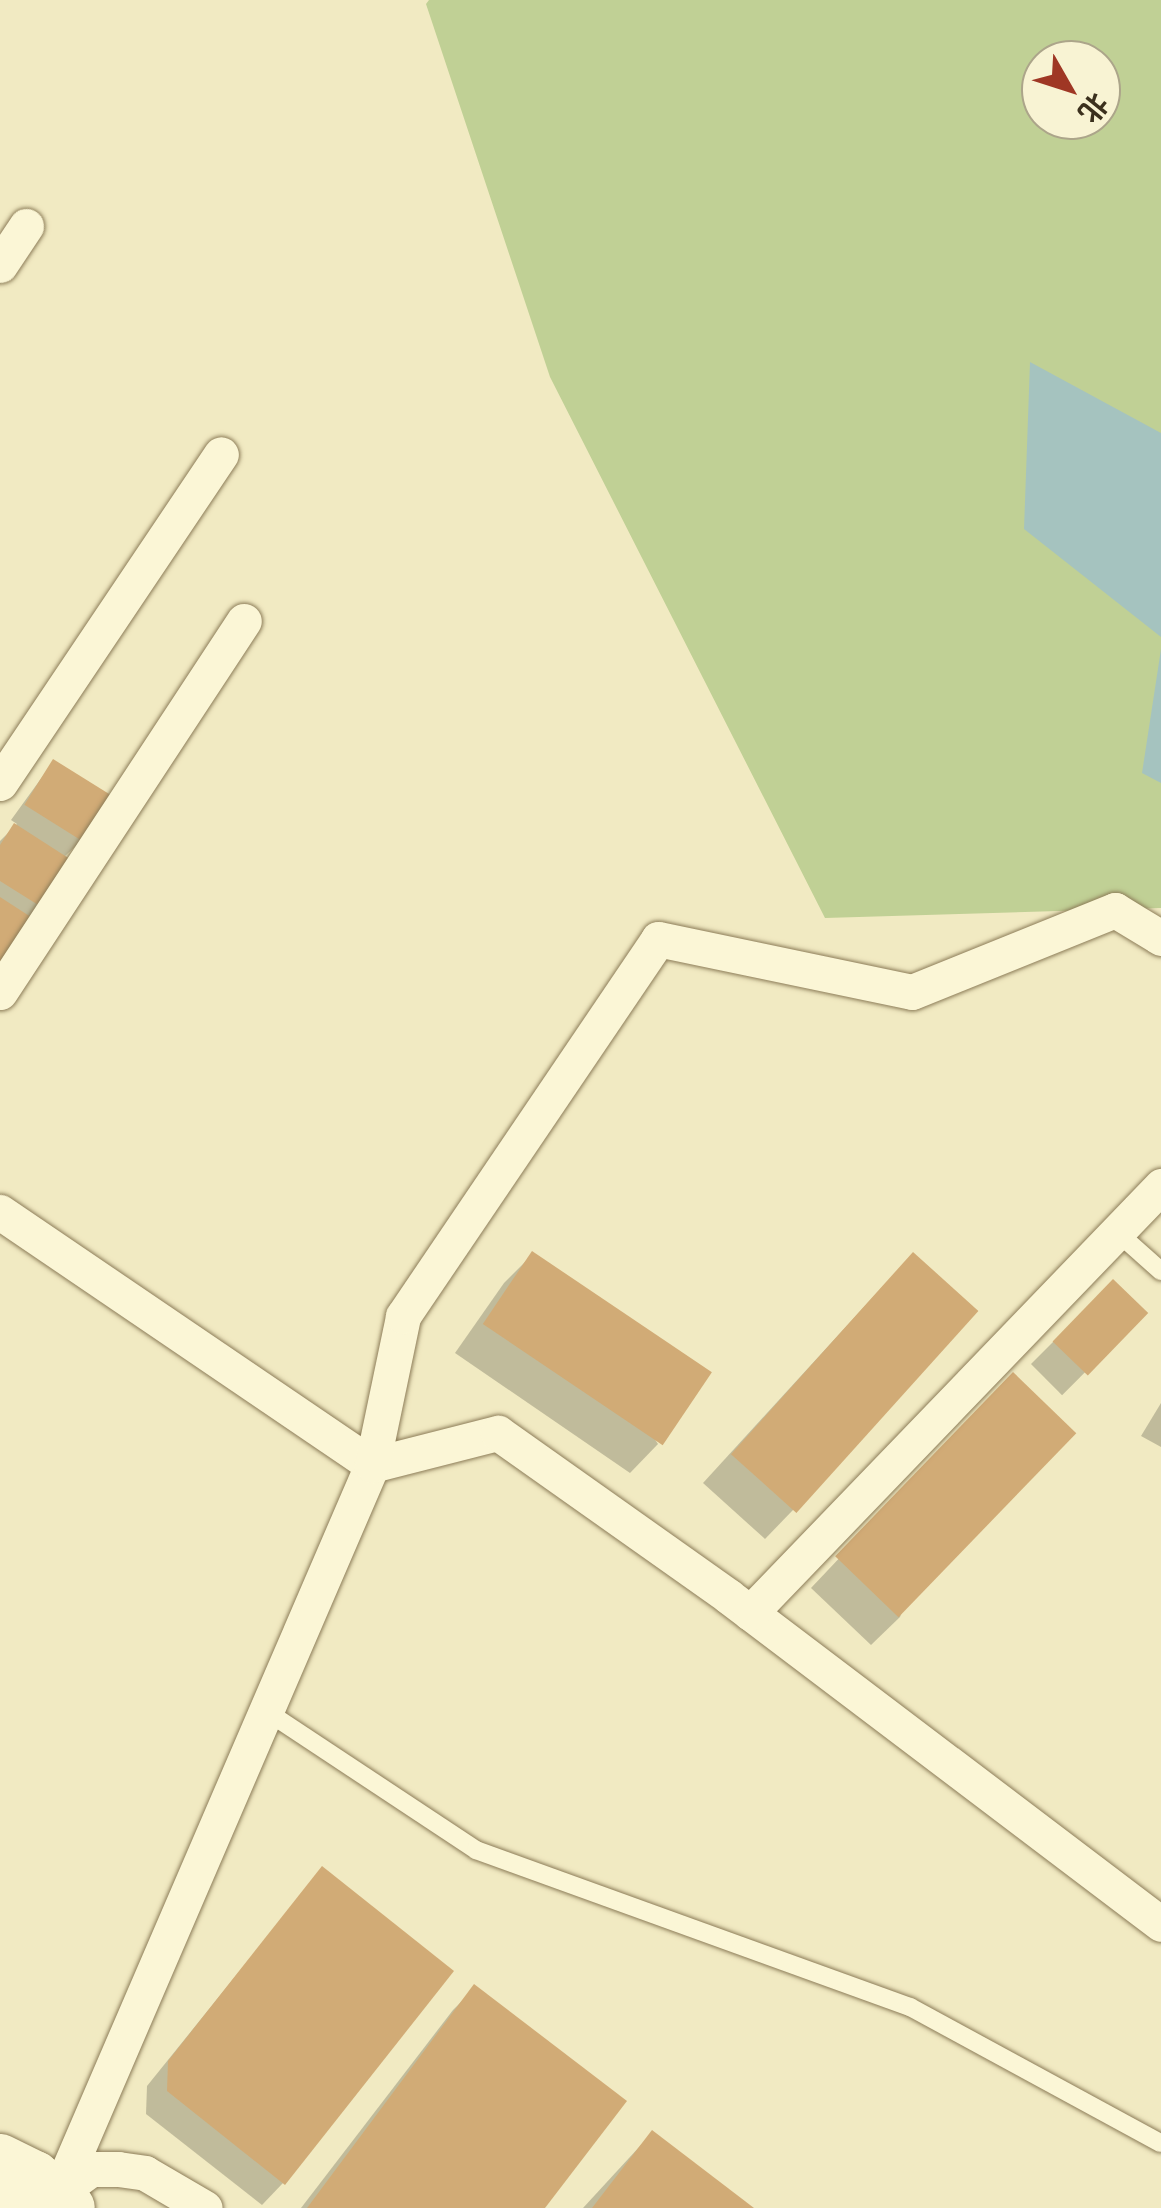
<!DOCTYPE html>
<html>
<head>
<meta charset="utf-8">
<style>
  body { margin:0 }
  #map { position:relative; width:1161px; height:2208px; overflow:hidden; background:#f1eac2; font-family:"Libre Baskerville","Noto Sans SC",serif }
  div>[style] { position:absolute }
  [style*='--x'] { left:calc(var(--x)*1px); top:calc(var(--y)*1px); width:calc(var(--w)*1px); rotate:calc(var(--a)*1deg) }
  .green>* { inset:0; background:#c0d095 }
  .water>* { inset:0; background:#a5c3bf }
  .shadow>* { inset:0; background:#0003; transform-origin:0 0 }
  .building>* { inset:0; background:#d1ab76; transform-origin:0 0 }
  .roads { filter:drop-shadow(0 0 2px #8c7c58) drop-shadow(0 0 2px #8c7c58) }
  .service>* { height:18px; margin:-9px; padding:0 9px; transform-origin:9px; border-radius:9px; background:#fbf6d6 }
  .minor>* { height:35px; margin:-17.5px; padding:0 17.5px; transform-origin:17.5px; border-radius:17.5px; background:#fbf6d6 }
  .secondary>* { height:50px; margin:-25px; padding:0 25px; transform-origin:25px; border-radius:25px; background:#fbf6d6 }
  span { translate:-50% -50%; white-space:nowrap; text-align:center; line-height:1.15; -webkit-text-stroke:9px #f8f3d3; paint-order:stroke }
  .north { position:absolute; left:1021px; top:40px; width:100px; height:100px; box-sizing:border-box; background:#f8f3d3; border:2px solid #aca58a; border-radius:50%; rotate:129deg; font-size:28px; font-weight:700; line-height:40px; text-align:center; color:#3b301d }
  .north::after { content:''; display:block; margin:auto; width:35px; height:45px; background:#9f3724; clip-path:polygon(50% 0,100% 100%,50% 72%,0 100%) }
</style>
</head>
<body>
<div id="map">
  <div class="green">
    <i style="clip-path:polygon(evenodd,429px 0,1161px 0,1161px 908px,825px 918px,550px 377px,426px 4px,429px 0,1041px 60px,1101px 60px,1101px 120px,1041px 120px,1041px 60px)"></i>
  </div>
  <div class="water">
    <i style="clip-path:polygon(1030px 362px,1161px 433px,1161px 637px,1024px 529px)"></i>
    <i style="clip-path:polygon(1161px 649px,1161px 783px,1142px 773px)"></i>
  </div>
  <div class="shadow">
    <i style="clip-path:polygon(53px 762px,81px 841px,63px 858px,70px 862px,0 966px,0 841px,17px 824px,11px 820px)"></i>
    <i style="clip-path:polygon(533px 1254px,658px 1444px,630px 1473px,455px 1353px,504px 1283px)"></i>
    <i style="left:1113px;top:1282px;width:44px;height:116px;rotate:45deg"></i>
    <i style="clip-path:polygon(885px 1284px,793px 1510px,765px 1539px,703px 1483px)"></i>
    <i style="clip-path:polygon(1161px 1403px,1161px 1447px,1141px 1436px)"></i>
    <i style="clip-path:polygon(985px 1404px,900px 1617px,871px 1645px,811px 1588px)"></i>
    <i style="clip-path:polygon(322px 1869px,283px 2183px,262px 2205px,146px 2114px,147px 2086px)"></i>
    <i style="clip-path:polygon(475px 1988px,541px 2208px,301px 2208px,453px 2010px)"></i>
    <i style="clip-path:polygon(652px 2133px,750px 2208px,583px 2208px)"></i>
  </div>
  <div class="building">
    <i style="left:53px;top:759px;width:70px;height:54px;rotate:32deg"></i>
    <i style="clip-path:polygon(14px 823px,73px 861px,43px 908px,0 881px,0 845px)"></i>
    <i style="clip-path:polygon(0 897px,34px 919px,0 964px)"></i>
    <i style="left:532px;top:1251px;width:217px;height:88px;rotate:34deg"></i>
    <i style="left:913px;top:1252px;width:88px;height:272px;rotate:42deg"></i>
    <i style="left:1113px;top:1279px;width:49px;height:87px;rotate:44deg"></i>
    <i style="left:1013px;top:1372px;width:88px;height:256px;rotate:44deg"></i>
    <i style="clip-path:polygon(322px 1866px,454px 1971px,285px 2185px,167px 2091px,168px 2061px)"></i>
    <i style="clip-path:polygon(474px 1984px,627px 2101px,545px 2208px,307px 2208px)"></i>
    <i style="clip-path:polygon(652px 2130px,754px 2208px,592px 2208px)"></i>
  </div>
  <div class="roads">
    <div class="service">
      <i style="--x:1117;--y:1232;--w:59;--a:41.6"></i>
      <i style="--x:266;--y:1711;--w:252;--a:33.5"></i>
      <i style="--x:476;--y:1850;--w:462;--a:19.9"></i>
      <i style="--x:910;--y:2007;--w:285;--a:28.5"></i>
    </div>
    <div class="minor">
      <i style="--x:0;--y:265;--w:47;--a:-56.3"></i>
      <i style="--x:0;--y:783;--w:396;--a:-56.1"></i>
      <i style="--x:0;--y:992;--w:444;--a:-56.7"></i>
      <i style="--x:0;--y:1212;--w:450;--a:34.2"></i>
      <i style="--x:372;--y:1465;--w:130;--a:-14.3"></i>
      <i style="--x:498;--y:1433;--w:282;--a:35.3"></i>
      <i style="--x:728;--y:1596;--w:543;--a:37.14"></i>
      <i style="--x:750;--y:1613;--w:593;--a:-46.09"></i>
      <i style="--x:58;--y:2193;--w:41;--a:-36"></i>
      <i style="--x:91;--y:2169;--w:27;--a:0"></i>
      <i style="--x:118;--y:2169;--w:27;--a:8"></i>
      <i style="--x:145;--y:2173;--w:69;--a:30.3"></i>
      <i style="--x:52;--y:2208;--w:809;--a:-66.7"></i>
      <i style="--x:372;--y:1465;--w:152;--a:-78.2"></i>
      <i style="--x:403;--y:1316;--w:455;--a:-55.9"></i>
      <i style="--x:658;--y:939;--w:259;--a:11.8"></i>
      <i style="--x:912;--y:992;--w:219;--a:-22"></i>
      <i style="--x:1115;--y:910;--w:54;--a:31.3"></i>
    </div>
    <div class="secondary">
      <i style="--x:0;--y:2159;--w:39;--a:26"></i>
      <i style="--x:35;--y:2176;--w:47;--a:42.4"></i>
      <i style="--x:0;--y:2198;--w:20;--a:30"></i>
    </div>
  </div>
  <div class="north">北</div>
</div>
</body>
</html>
